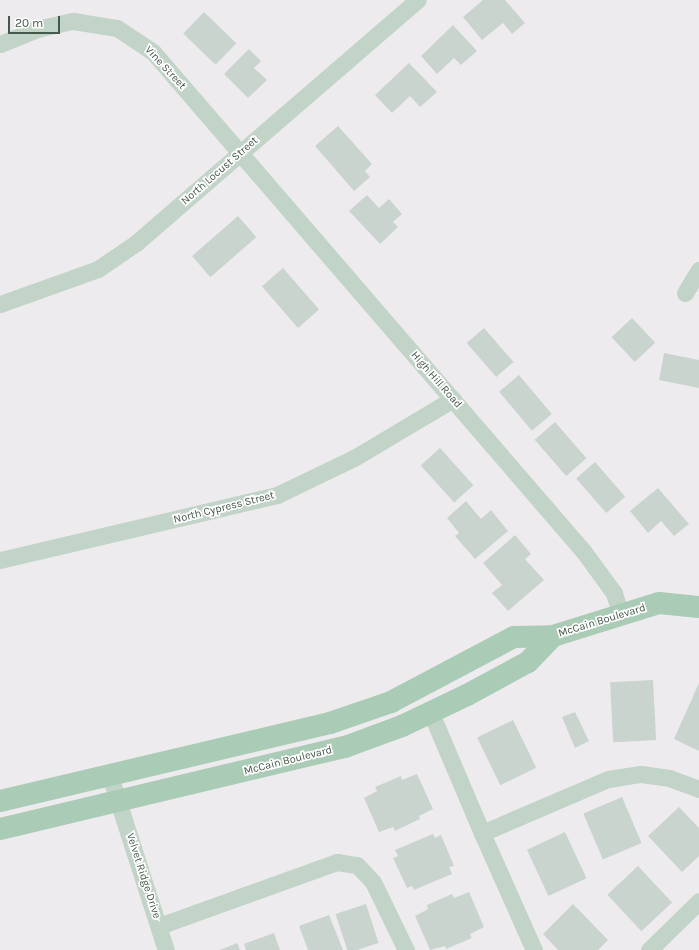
<!DOCTYPE html>
<html>
<head>
<meta charset="utf-8">
<style>
  body { margin:0 }
  #map { position:relative; width:699px; height:950px; overflow:hidden; background:#eeebef; font-family:Karla,sans-serif }
  div>[style] { position:absolute }
  [style*='--x'] { left:calc(var(--x)*1px); top:calc(var(--y)*1px); width:calc(var(--w)*1px); rotate:calc(var(--a)*1deg) }
  .building>* { inset:0; background:#cad4cf; transform-origin:0 0 }
  .minor>* { height:17px; margin:-8.5px; padding:0 8.5px; transform-origin:8.5px; border-radius:8.5px; background:#c1d4c7 }
  .major>* { height:22px; margin:-11px; padding:0 11px; transform-origin:11px; border-radius:11px; background:#aaccb6 }
  span { translate:-50% -50%; white-space:nowrap; text-align:center; line-height:1.15; -webkit-text-stroke:3.5px #fff; paint-order:stroke }
  .street-label { font-size:11px; color:#44594b }
  .scale { position:absolute; left:8px; top:16px; width:52px; height:18px; box-sizing:border-box; border:2px solid #44594b; border-top:0; padding-left:5px; font-size:12px; line-height:14px; white-space:nowrap; color:#44594b; -webkit-text-stroke:3px #fff; paint-order:stroke }
</style>
</head>
<body>
<div id="map">
  <div class="building">
    <i style="clip-path:polygon(483px 0,505px 0,525px 23px,512px 34px,503px 23px,482px 40px,463px 17px)"></i>
    <i style="left:204px;top:12px;width:45px;height:30px;rotate:44deg"></i>
    <i style="clip-path:polygon(453px 25px,477px 51px,461px 65px,454px 58px,437px 74px,421px 56px)"></i>
    <i style="clip-path:polygon(249px 49px,261px 61px,254px 68px,267px 80px,248px 98px,224px 74px)"></i>
    <i style="clip-path:polygon(409px 63px,437px 92px,420px 107px,410px 96px,392px 113px,375px 95px)"></i>
    <i style="clip-path:polygon(338px 126px,372px 164px,365px 171px,370px 177px,354px 191px,315px 146px)"></i>
    <i style="clip-path:polygon(367px 195px,379px 208px,389px 199px,402px 214px,393px 222px,398px 227px,380px 244px,349px 211px)"></i>
    <i style="left:238px;top:216px;width:28px;height:61px;rotate:49deg"></i>
    <i style="left:283px;top:268px;width:55px;height:28px;rotate:49deg"></i>
    <i style="left:632px;top:318px;width:34px;height:28px;rotate:47deg"></i>
    <i style="left:484px;top:328px;width:45px;height:23px;rotate:49deg"></i>
    <i style="clip-path:polygon(664px 353px,699px 360px,699px 388px,659px 380px)"></i>
    <i style="left:519px;top:375px;width:51px;height:26px;rotate:50deg"></i>
    <i style="left:555px;top:422px;width:48px;height:27px;rotate:49deg"></i>
    <i style="left:440px;top:448px;width:50px;height:26px;rotate:48deg"></i>
    <i style="left:595px;top:462px;width:46px;height:25px;rotate:49deg"></i>
    <i style="clip-path:polygon(658px 488px,689px 524px,674px 536px,661px 521px,648px 533px,630px 511px)"></i>
    <i style="clip-path:polygon(466px 501px,481px 519px,491px 510px,508px 531px,475px 559px,455px 536px,459px 533px,447px 518px)"></i>
    <i style="clip-path:polygon(515px 535px,531px 554px,525px 559px,544px 580px,508px 611px,492px 593px,502px 585px,483px 563px)"></i>
    <i style="left:653px;top:680px;width:60px;height:43px;rotate:87deg"></i>
    <i style="clip-path:polygon(699px 683px,699px 751px,674px 739px)"></i>
    <i style="clip-path:polygon(575px 712px,589px 741px,575px 748px,562px 717px)"></i>
    <i style="left:513px;top:720px;width:53px;height:40px;rotate:64deg"></i>
    <i style="clip-path:polygon(417px 774px,433px 809px,419px 816px,420px 819px,395px 831px,393px 827px,379px 832px,364px 798px,377px 791px,375px 787px,401px 776px,402px 780px)"></i>
    <i style="left:622px;top:797px;width:50px;height:42px;rotate:67deg"></i>
    <i style="clip-path:polygon(679px 807px,699px 828px,699px 856px,682px 872px,648px 836px)"></i>
    <i style="left:565px;top:832px;width:51px;height:42px;rotate:65deg"></i>
    <i style="clip-path:polygon(433px 834px,435px 838px,441px 835px,454px 866px,449px 867px,452px 874px,414px 890px,412px 886px,407px 888px,393px 858px,398px 856px,395px 850px)"></i>
    <i style="left:638px;top:866px;width:50px;height:42px;rotate:47deg"></i>
    <i style="clip-path:polygon(469px 892px,484px 927px,470px 934px,472px 938px,446px 949px,445px 946px,430px 950px,415px 916px,428px 909px,427px 905px,452px 894px,454px 898px)"></i>
    <i style="left:366px;top:904px;width:41px;height:32px;rotate:72deg"></i>
    <i style="clip-path:polygon(573px 904px,608px 940px,598px 950px,558px 950px,543px 934px)"></i>
    <i style="clip-path:polygon(329px 915px,343px 950px,308px 950px,299px 926px)"></i>
    <i style="clip-path:polygon(274px 933px,280px 950px,246px 950px,244px 944px)"></i>
    <i style="clip-path:polygon(237px 943px,240px 950px,220px 950px)"></i>
  </div>
  <div class="minor">
    <i style="--x:0;--y:44;--w:40;--a:-22"></i>
    <i style="--x:37;--y:29;--w:37;--a:-13"></i>
    <i style="--x:73;--y:21;--w:45;--a:9"></i>
    <i style="--x:117;--y:28;--w:43;--a:33.7"></i>
    <i style="--x:153;--y:52;--w:660;--a:49.24"></i>
    <i style="--x:584;--y:552;--w:51;--a:53.8"></i>
    <i style="--x:614;--y:593;--w:21;--a:73"></i>
    <i style="--x:685;--y:293;--w:27;--a:-59"></i>
    <i style="--x:0;--y:304;--w:104;--a:-19.7"></i>
    <i style="--x:98;--y:269;--w:46;--a:-34.4"></i>
    <i style="--x:136;--y:243;--w:372;--a:-40.8"></i>
    <i style="--x:0;--y:560;--w:285;--a:-13.2"></i>
    <i style="--x:277;--y:495;--w:85;--a:-25.7"></i>
    <i style="--x:354;--y:458;--w:115;--a:-30.8"></i>
    <i style="--x:431;--y:713;--w:130;--a:67"></i>
    <i style="--x:110;--y:776;--w:183;--a:72.2"></i>
    <i style="--x:159;--y:926;--w:189;--a:-19.8"></i>
    <i style="--x:337;--y:862;--w:20;--a:9"></i>
    <i style="--x:357;--y:865;--w:23;--a:47"></i>
    <i style="--x:373;--y:882;--w:76;--a:64.1"></i>
    <i style="--x:534;--y:950;--w:128;--a:-114"></i>
    <i style="--x:482;--y:833;--w:137;--a:-23.2"></i>
    <i style="--x:608;--y:779;--w:33;--a:-9"></i>
    <i style="--x:641;--y:774;--w:28;--a:8"></i>
    <i style="--x:669;--y:778;--w:32;--a:20"></i>
    <i style="--x:649;--y:950;--w:70;--a:-44.4"></i>
  </div>
  <div class="major">
    <i style="--x:0;--y:801;--w:339;--a:-13.3"></i>
    <i style="--x:330;--y:723;--w:65;--a:-19"></i>
    <i style="--x:391;--y:702;--w:139;--a:-27.9"></i>
    <i style="--x:514;--y:637;--w:39;--a:-1"></i>
    <i style="--x:553;--y:636;--w:111;--a:-17.3"></i>
    <i style="--x:659;--y:603;--w:40;--a:5.7"></i>
    <i style="--x:0;--y:829;--w:355;--a:-13.4"></i>
    <i style="--x:345;--y:747;--w:61;--a:-20.2"></i>
    <i style="--x:402;--y:726;--w:72;--a:-25.5"></i>
    <i style="--x:467;--y:695;--w:69;--a:-28.4"></i>
    <i style="--x:528;--y:662;--w:36;--a:-46"></i>
  </div>
  <div class="street-label">
    <span style="left:165px;top:68px;rotate:47deg">Vine Street</span>
    <span style="left:220px;top:171px;rotate:-41deg">North Locust Street</span>
    <span style="left:436px;top:380px;rotate:49deg">High Hill Road</span>
    <span style="left:224px;top:508px;rotate:-14deg">North Cypress Street</span>
    <span style="left:602px;top:621px;rotate:-17deg">McCain Boulevard</span>
    <span style="left:288px;top:761px;rotate:-14deg">McCain Boulevard</span>
    <span style="left:143px;top:876px;rotate:72deg">Velvet Ridge Drive</span>
  </div>
  <div class="scale">20 m</div>
</div>
</body>
</html>
